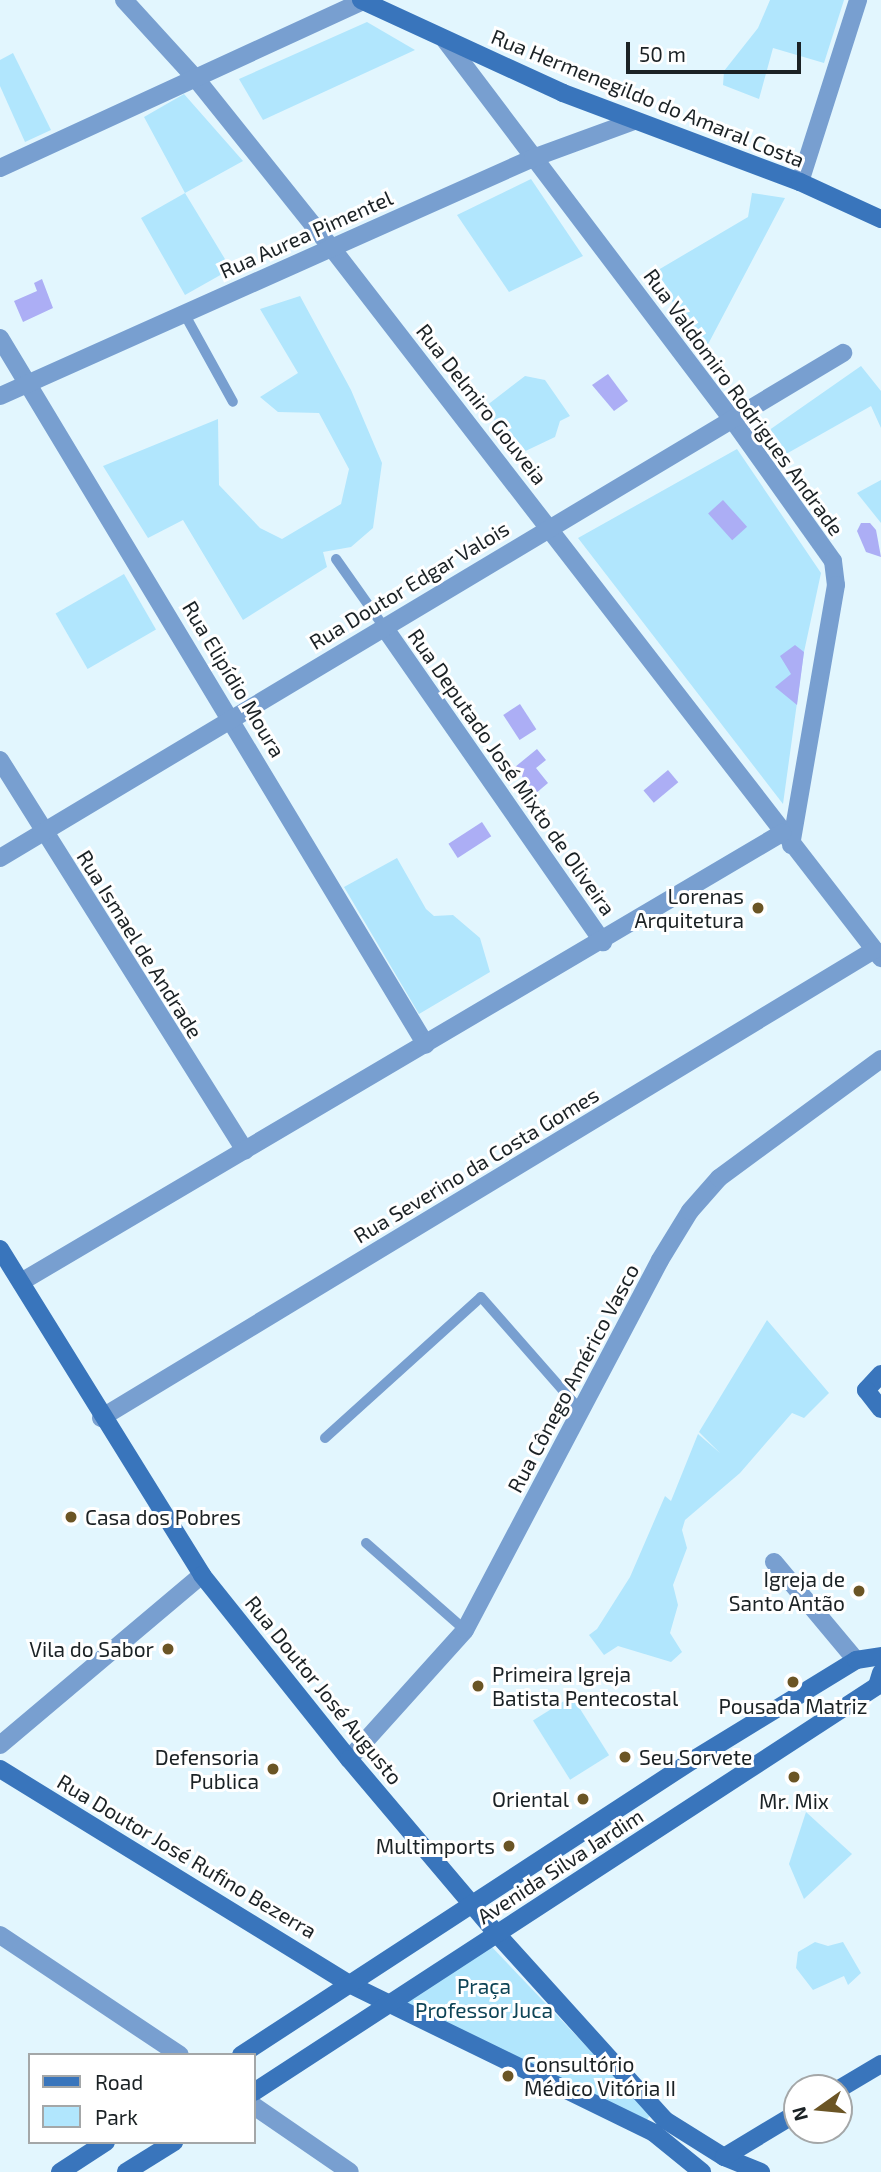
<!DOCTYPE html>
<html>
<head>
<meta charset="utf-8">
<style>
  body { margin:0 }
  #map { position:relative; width:881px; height:2172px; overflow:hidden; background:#e2f6fe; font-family:"Exo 2",sans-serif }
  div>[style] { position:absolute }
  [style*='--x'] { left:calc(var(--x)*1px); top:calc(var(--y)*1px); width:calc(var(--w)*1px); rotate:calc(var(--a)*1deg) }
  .green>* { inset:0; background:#b1e6fd; transform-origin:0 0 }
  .water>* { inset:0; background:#acaef5; transform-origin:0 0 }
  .lane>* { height:10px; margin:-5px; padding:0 5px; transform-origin:5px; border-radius:5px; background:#789fd0 }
  .street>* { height:18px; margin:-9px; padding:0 9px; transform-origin:9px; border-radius:9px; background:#789fd0 }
  .secondary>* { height:18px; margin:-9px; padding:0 9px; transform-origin:9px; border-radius:9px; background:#3975bc }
  .dots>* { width:19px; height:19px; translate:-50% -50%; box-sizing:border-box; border:4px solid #fff; border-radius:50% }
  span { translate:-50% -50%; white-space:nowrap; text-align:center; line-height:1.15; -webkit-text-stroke:6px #fff; paint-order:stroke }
  .street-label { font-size:21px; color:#1b2225 }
  .poi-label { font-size:21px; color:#1b2225 }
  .right { translate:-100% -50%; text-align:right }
  .left { translate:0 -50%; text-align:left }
  .park-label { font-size:21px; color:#0d4457 }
  .legend { position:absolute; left:28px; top:2053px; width:228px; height:91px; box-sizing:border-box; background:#fff; border:2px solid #a4a7a8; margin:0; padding:9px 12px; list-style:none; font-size:21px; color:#1b2225 }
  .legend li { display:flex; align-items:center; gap:14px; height:35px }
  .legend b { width:35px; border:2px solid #a4a7a8 }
  .north { position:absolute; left:783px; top:2074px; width:70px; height:70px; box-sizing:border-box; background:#fff; border:2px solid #a4a7a8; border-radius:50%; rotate:255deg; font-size:19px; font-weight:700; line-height:28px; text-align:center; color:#1b2225 }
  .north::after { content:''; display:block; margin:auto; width:24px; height:32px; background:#6b5525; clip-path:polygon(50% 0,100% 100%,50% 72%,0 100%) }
  .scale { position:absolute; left:626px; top:42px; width:175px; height:32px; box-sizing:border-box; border:4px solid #1b2225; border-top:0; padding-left:9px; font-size:21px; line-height:24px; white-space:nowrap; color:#1b2225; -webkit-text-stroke:5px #fff; paint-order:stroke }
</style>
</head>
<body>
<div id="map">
  <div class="green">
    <i style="clip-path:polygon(770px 0,844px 0,824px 63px,773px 48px,759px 99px,723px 85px,724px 71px,758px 28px)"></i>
    <i style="clip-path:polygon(367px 22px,415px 50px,263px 120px,239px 79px)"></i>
    <i style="clip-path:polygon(13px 53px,51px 130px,25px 142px,0 86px,0 60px)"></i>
    <i style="clip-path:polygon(184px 94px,243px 161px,185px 193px,231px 269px,185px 295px,141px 218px,185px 193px,144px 117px)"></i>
    <i style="clip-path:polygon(531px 179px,583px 256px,509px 292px,457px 215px)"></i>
    <i style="clip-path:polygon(752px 193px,785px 198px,705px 350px,653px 273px,748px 217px)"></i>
    <i style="clip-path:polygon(300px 296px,351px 390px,382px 463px,373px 528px,351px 547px,323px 552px,327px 567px,243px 620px,183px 520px,148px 538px,103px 466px,218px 419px,219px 485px,260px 528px,282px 539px,341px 504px,349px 469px,319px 413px,278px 412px,260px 397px,298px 373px,260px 309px)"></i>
    <i style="clip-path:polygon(861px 366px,881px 391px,881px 428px,871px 406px,779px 458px,765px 433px)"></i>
    <i style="clip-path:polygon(525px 376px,545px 380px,570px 416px,560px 421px,555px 437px,515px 456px,486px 406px)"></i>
    <i style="clip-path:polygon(737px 449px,821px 573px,804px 652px,783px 804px,578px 538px)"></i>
    <i style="clip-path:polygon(881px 480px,881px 523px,857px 493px)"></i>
    <i style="left:124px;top:574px;width:64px;height:79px;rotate:60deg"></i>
    <i style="clip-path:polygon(397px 858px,426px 909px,434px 916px,453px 915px,480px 938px,490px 972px,419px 1014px,344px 887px)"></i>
    <i style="clip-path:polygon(767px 1320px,829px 1393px,804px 1418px,792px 1413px,740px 1473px,685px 1520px,682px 1530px,687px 1548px,673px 1585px,678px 1605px,670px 1633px,682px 1652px,671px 1662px,618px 1646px,604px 1655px,589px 1635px,597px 1629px,630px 1577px,665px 1496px,671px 1501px,698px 1434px,720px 1453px,699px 1432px)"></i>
    <i style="left:572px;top:1696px;width:70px;height:46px;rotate:58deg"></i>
    <i style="clip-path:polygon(806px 1812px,852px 1854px,804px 1899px,789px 1864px)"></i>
    <i style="clip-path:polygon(815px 1942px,828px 1946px,843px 1942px,861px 1973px,848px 1985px,844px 1976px,813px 1990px,796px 1968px,798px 1952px)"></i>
    <i style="clip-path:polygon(489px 1944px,651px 2114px,646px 2121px,400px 2003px)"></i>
  </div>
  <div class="water">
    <i style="clip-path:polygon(42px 279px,53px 308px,23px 322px,14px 301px,37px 291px,34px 283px)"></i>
    <i style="clip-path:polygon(608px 374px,628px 401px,614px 411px,592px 385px)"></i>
    <i style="left:723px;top:500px;width:36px;height:20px;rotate:48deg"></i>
    <i style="clip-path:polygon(861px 523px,870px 523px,876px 530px,881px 557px,866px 552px,857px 531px)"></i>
    <i style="clip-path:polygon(795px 645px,804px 652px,797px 705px,775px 687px,791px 674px,780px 656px)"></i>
    <i style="left:520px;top:704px;width:30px;height:20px;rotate:57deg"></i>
    <i style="clip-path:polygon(537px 749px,546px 760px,536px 768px,548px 783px,535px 794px,515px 767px)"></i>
    <i style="left:668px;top:770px;width:16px;height:32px;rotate:50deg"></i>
    <i style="left:482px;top:822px;width:17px;height:40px;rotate:57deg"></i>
  </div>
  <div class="lane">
    <i style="--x:185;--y:315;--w:99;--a:61.1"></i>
    <i style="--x:336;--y:559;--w:83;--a:54.8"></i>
    <i style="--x:325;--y:1438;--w:210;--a:-42.1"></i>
    <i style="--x:481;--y:1297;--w:153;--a:48.7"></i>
    <i style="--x:366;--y:1543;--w:132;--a:41.3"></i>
  </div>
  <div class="street">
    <i style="--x:124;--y:0;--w:108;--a:47.6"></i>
    <i style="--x:197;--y:80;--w:214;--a:51.3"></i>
    <i style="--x:331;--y:247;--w:899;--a:52.28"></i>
    <i style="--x:445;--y:40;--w:475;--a:52.9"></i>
    <i style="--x:732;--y:419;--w:174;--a:54.6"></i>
    <i style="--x:833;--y:561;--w:24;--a:83"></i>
    <i style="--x:836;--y:585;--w:264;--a:99.8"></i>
    <i style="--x:0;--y:168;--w:400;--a:-24.7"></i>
    <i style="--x:800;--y:182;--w:191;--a:-72.3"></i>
    <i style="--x:0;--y:338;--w:825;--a:58.93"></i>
    <i style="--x:0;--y:396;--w:584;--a:-24.06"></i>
    <i style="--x:533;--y:158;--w:108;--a:-20.1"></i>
    <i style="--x:384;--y:627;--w:384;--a:55.2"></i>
    <i style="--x:0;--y:760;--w:461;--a:57.9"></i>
    <i style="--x:0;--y:858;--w:983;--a:-30.92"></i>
    <i style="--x:21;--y:1282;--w:884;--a:-30.54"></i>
    <i style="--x:101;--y:1418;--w:904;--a:-31.19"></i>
    <i style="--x:774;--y:1562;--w:128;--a:50.1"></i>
    <i style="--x:0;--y:1745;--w:264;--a:-40.1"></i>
    <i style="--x:349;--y:1759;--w:173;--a:-48"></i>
    <i style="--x:465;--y:1630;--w:418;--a:-62.2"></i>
    <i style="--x:660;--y:1260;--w:57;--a:-58.5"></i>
    <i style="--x:690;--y:1211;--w:44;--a:-48.7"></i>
    <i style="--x:719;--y:1178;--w:201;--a:-36.3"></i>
    <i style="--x:0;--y:1935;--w:216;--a:33.7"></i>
    <i style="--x:254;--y:2106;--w:116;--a:34.5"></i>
  </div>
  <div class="secondary">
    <i style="--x:361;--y:0;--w:222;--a:24.7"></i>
    <i style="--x:563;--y:93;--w:253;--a:20.6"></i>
    <i style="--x:800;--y:182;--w:89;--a:24.6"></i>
    <i style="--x:0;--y:1249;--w:384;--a:58.2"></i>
    <i style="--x:202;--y:1575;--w:236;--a:51.4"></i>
    <i style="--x:349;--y:1759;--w:229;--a:49.8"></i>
    <i style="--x:497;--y:1934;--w:251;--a:47.9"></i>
    <i style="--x:665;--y:2120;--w:70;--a:32.1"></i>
    <i style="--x:724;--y:2157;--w:40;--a:22"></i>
    <i style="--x:881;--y:1374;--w:22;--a:133"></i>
    <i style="--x:866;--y:1390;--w:24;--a:52"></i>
    <i style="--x:0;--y:1769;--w:410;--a:31.6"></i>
    <i style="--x:349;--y:1984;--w:339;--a:26"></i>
    <i style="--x:654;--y:2133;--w:62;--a:39.1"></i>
    <i style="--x:241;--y:2055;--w:540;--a:-33.13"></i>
    <i style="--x:693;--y:1760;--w:191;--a:-31.5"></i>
    <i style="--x:856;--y:1660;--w:25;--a:-9"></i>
    <i style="--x:839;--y:2089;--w:49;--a:-30.8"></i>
    <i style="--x:254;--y:2092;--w:744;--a:-33.09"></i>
    <i style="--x:877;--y:1686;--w:14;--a:-73"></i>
    <i style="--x:724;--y:2157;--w:85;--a:-31.1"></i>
    <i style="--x:60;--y:2172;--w:55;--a:-33.1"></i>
    <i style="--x:126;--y:2172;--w:57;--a:-32"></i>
  </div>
  <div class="dots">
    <i style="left:758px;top:908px;background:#6b5525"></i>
    <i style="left:71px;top:1517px;background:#6b5525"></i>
    <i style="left:859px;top:1591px;background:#6b5525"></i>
    <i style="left:168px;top:1649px;background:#6b5525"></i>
    <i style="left:793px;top:1682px;background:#6b5525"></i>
    <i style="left:478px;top:1686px;background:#6b5525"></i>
    <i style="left:625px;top:1757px;background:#6b5525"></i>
    <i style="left:273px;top:1769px;background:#6b5525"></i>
    <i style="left:794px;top:1777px;background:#6b5525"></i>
    <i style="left:583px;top:1799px;background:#6b5525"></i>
    <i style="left:509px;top:1846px;background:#6b5525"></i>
    <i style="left:508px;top:2076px;background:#6b5525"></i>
  </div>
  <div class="street-label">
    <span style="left:648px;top:98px;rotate:22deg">Rua Hermenegildo do Amaral Costa</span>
    <span style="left:306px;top:234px;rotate:-24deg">Rua Aurea Pimentel</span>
    <span style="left:744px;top:402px;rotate:54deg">Rua Valdomiro Rodrigues Andrade</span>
    <span style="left:482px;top:404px;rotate:52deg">Rua Delmiro Gouveia</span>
    <span style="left:409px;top:585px;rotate:-31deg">Rua Doutor Edgar Valois</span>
    <span style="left:234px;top:679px;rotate:59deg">Rua Elipídio Moura</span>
    <span style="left:512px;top:772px;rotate:55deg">Rua Deputado José Mixto de Oliveira</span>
    <span style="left:140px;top:944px;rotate:58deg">Rua Ismael de Andrade</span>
    <span style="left:476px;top:1165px;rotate:-31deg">Rua Severino da Costa Gomes</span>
    <span style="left:573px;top:1378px;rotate:-62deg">Rua Cônego Américo Vasco</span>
    <span style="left:324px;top:1690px;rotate:51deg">Rua Doutor José Augusto</span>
    <span style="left:187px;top:1856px;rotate:31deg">Rua Doutor José Rufino Bezerra</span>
    <span style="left:560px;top:1866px;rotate:-33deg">Avenida Silva Jardim</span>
  </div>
  <div class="poi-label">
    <span class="right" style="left:744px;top:908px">Lorenas<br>Arquitetura</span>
    <span class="left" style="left:85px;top:1517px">Casa dos Pobres</span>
    <span class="right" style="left:845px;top:1591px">Igreja de<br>Santo Antão</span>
    <span class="right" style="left:154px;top:1649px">Vila do Sabor</span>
    <span class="left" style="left:492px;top:1686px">Primeira Igreja<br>Batista Pentecostal</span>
    <span style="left:793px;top:1706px">Pousada Matriz</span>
    <span class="right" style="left:259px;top:1769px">Defensoria<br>Publica</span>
    <span class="left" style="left:639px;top:1757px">Seu Sorvete</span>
    <span class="right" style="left:569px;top:1799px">Oriental</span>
    <span style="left:794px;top:1801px">Mr. Mix</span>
    <span class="right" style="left:495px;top:1846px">Multimports</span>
    <span class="left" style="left:524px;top:2076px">Consultório<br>Médico Vitória II</span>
  </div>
  <div class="park-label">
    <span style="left:484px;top:1998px">Praça<br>Professor Juca</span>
  </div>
  <ul class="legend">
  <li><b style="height:9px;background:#3975bc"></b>Road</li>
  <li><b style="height:19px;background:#b1e6fd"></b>Park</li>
  </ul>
  <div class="north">N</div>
  <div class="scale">50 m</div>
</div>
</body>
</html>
